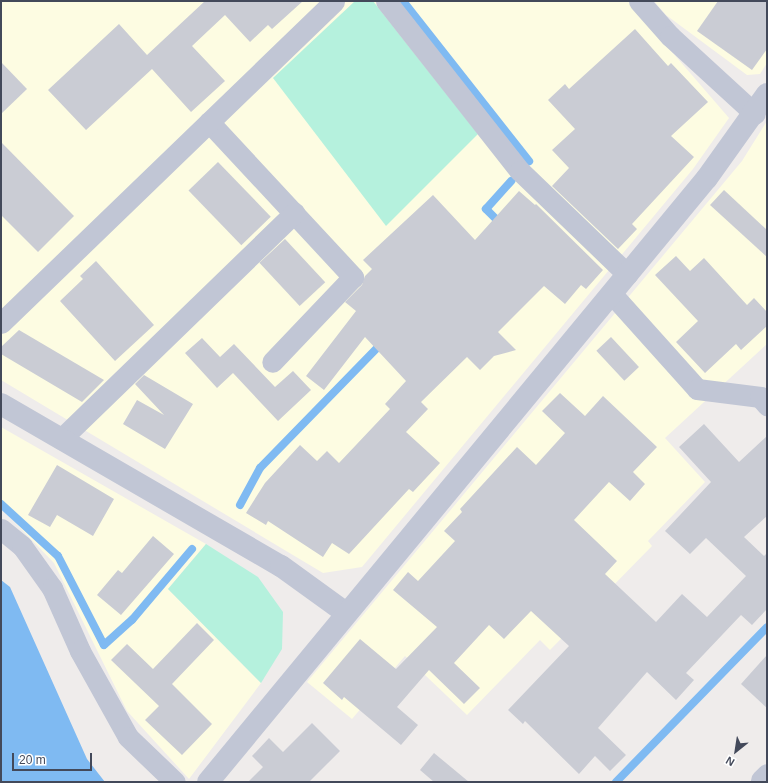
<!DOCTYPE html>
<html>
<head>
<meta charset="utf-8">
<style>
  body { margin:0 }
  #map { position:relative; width:768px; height:783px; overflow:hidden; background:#efeceb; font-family:Helvetica,sans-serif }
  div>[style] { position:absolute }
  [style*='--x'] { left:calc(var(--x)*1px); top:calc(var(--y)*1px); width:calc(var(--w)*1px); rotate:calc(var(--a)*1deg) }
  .commercial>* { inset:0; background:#fdfce2 }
  .green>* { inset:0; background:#b5f1dd }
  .water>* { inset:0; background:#7fbaf2 }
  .stream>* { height:8px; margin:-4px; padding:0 4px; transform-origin:4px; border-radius:4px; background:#7fbaf2 }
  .building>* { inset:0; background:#caccd4; transform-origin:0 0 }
  .minor>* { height:21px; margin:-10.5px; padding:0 10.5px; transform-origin:10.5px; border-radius:10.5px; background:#c1c6d5 }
  .tertiary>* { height:22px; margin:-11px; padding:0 11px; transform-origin:11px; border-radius:11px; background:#c1c6d5 }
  span { translate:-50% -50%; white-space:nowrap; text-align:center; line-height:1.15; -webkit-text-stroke:3px #fff; paint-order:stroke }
  .frame { position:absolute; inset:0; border:2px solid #43495a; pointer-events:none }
  .north { position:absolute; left:716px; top:731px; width:40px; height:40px; -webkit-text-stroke:3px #fff; paint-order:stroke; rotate:210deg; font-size:11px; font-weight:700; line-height:16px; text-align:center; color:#43495a }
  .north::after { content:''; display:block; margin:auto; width:14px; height:18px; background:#43495a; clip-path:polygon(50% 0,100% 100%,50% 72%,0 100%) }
  .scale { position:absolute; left:12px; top:753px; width:80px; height:18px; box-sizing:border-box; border:2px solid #43495a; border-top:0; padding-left:5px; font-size:12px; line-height:14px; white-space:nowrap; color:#43495a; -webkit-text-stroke:3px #fff; paint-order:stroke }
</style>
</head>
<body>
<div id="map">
  <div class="commercial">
    <i style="clip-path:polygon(1px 1px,628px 1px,729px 118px,693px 169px,362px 567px,323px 573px,1px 380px)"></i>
    <i style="clip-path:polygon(654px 1px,767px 1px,767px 63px,760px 74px,747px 75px,666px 15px)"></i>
    <i style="clip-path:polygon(767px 121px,767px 344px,665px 438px,705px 482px,648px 541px,652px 546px,550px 650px,540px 640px,467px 715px,405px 656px,352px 719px,307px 682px,742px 161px)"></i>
    <i style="clip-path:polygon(1px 427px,206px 544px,168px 589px,261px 683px,189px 779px,127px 711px,54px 563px,1px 508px)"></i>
  </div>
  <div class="green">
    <i style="clip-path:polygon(355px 1px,373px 1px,478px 134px,386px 226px,273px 78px)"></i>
    <i style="clip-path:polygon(206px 544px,258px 577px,283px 612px,282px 649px,261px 683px,168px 589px)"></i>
  </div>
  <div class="water">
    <i style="clip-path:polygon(1px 580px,10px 587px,87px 759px,105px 782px,1px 782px)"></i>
  </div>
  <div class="stream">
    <i style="--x:403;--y:1;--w:204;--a:51.8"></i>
    <i style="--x:497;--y:226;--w:4;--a:-45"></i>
    <i style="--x:500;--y:223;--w:20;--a:-135"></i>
    <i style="--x:486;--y:209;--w:38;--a:-48"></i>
    <i style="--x:1;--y:504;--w:77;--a:42.4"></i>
    <i style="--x:58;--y:556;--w:100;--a:62.7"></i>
    <i style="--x:104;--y:645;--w:38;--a:-42"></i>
    <i style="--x:132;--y:620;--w:93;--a:-49.8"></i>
    <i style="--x:240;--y:505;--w:42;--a:-61.6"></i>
    <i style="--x:260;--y:468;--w:177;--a:-45.7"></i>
    <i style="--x:616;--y:782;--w:216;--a:-45.7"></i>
  </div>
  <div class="building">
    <i style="clip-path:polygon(205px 1px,303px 1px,272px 29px,268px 25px,250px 42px,225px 15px,192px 46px,225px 81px,191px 112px,152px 69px,86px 130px,48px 90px,119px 24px,147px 55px)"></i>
    <i style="clip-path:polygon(718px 1px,767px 1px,767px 49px,752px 70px,697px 31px)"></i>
    <i style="clip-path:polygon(635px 29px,668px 66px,671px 63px,708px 102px,671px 136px,694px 157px,632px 224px,637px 229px,618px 249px,552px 186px,569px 168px,552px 150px,575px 129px,548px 100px,565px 84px,569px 89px)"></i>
    <i style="clip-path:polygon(1px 62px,27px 89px,1px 114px)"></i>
    <i style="clip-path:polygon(1px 142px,74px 216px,38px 252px,1px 215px)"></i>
    <i style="left:218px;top:162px;width:76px;height:41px;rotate:46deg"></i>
    <i style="clip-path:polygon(724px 190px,767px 230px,767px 257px,710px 205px)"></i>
    <i style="clip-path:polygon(519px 191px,535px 205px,536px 204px,603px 270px,586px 289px,581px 285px,565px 304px,544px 286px,498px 332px,516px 350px,494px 356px,480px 370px,467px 357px,421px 402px,428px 409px,406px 432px,440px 463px,413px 492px,409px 489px,349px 554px,332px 543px,323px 557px,268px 521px,266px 525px,246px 513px,265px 483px,300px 445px,317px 461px,327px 451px,339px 463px,390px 409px,385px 404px,406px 381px,365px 337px,324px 390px,306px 376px,356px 311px,345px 302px,362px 285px,365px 276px,372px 269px,363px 260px,433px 195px,475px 240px)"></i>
    <i style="left:285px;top:239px;width:59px;height:35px;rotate:47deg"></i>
    <i style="clip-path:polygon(676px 256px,690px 271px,704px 258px,747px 305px,754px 298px,767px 312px,767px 326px,741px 350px,736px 344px,705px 373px,676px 342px,698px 321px,655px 275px)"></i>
    <i style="clip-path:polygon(96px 261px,154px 325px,115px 361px,60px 301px,83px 279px,80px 276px)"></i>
    <i style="clip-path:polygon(19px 330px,104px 380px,82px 402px,1px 354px,1px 347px)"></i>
    <i style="left:611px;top:337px;width:41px;height:20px;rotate:47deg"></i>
    <i style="clip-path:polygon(202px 338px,220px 357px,234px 344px,275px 387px,293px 371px,311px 390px,278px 421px,233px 373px,217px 388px,185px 353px)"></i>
    <i style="clip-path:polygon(144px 375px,193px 404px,165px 449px,123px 424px,137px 400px,164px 415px,135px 384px)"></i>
    <i style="clip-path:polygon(560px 393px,585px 416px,603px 396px,657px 447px,633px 472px,645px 484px,630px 501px,609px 482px,574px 520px,617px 561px,605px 574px,656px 622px,682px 594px,707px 617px,746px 576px,706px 538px,690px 554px,665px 531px,711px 482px,679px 447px,704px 424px,739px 462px,767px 436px,767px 516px,744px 537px,764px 556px,767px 553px,767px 609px,752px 625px,741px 615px,686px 673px,694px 680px,676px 700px,647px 672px,598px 728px,626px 755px,610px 771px,595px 756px,579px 774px,525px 721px,523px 724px,508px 710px,569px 646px,531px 611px,504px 639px,489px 625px,454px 663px,480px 688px,464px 704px,429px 670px,397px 707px,418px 725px,401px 745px,344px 697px,342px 700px,323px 683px,360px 639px,396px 669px,437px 627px,393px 590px,408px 572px,418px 581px,455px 541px,444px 531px,462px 512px,460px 509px,517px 447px,536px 465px,565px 433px,542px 411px)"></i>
    <i style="clip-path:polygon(57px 465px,114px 499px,93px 536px,57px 515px,50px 527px,28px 515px)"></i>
    <i style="clip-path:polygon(153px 536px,174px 554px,121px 615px,97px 595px,118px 570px,122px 573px)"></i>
    <i style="clip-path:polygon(197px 623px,214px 640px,172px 684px,212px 724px,182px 755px,145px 720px,159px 706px,111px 660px,127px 644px,153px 669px)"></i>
    <i style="clip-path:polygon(767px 655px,767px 708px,741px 684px)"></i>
    <i style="clip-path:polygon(312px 723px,340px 751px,309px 782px,248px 782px,263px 767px,252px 756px,269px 738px,283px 752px)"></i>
    <i style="clip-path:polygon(434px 753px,469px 782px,434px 782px,420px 770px)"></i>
  </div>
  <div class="minor">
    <i style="--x:386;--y:1;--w:216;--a:51.8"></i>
    <i style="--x:520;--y:171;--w:149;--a:43.9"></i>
    <i style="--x:639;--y:1;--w:47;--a:48.5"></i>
    <i style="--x:670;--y:36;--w:115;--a:42.5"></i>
    <i style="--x:209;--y:122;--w:212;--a:47.1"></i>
    <i style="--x:353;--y:277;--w:117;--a:133.6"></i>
    <i style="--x:611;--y:293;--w:129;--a:48.1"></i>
    <i style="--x:697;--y:389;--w:64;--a:7.2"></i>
    <i style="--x:760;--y:397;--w:11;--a:49"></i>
    <i style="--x:1;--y:323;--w:463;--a:-44"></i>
    <i style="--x:61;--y:439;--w:325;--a:-44.1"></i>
    <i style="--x:1;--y:529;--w:27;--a:39"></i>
    <i style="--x:22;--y:546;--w:52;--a:54.5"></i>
    <i style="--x:52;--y:588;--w:69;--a:66"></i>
    <i style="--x:80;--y:651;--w:98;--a:60.8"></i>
    <i style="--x:128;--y:737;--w:65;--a:43.8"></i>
    <i style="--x:761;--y:780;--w:8;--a:-45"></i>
  </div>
  <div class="tertiary">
    <i style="--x:1;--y:404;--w:323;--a:30.1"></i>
    <i style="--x:281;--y:566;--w:80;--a:35.9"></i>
    <i style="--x:208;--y:782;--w:783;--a:-50.44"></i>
    <i style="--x:707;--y:178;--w:103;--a:-54.5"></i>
  </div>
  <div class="frame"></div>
  <div class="north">N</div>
  <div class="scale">20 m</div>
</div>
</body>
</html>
